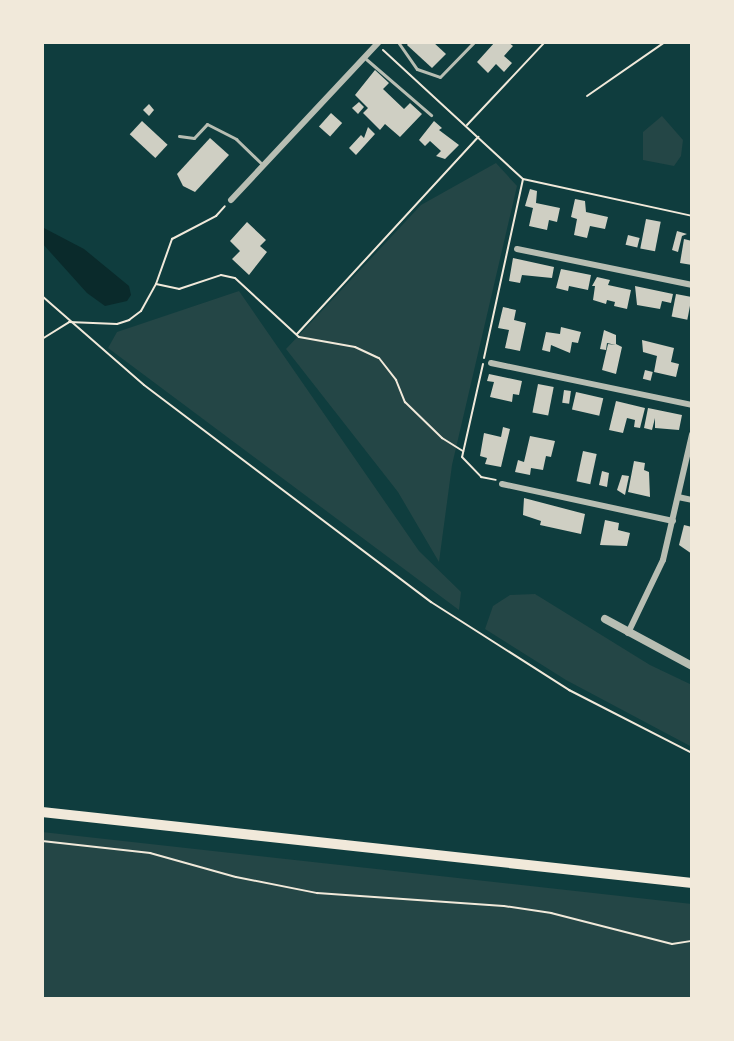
<!DOCTYPE html>
<html>
<head>
<meta charset="utf-8">
<style>
  body { margin:0 }
  #map { position:relative; width:734px; height:1041px; overflow:hidden; background:#0f3d3e; font-family:Commissioner,sans-serif }
  div>[style] { position:absolute }
  [style*='--x'] { left:calc(var(--x)*1px); top:calc(var(--y)*1px); width:calc(var(--w)*1px); rotate:calc(var(--a)*1deg) }
  .green>* { inset:0; background:#244646 }
  .water>* { inset:0; background:#0a2a2b }
  .building>* { inset:0; background:#cfcfc3; transform-origin:0 0 }
  .path>* { height:2px; margin:-1px; padding:0 1px; transform-origin:1px; border-radius:1px; background:#f1e9da }
  .service>* { height:3px; margin:-1.5px; padding:0 1.5px; transform-origin:1.5px; border-radius:1.5px; background:#b8beb3 }
  .minor>* { height:6px; margin:-3px; padding:0 3px; transform-origin:3px; border-radius:3px; background:#b8beb3 }
  .tertiary>* { height:8px; margin:-4px; padding:0 4px; transform-origin:4px; border-radius:4px; background:#b8beb3 }
  .trunk>* { height:10px; margin:-5px; padding:0 5px; transform-origin:5px; border-radius:5px; background:#f1e9da }
  span { translate:-50% -50%; white-space:nowrap; text-align:center; line-height:1.15; -webkit-text-stroke:6px #f1e9da; paint-order:stroke }
  .frame { position:absolute; inset:0; border:44px solid #f1e9da; pointer-events:none }
</style>
</head>
<body>
<div id="map">
  <div class="green">
    <i style="clip-path:polygon(662px 116px,683px 140px,681px 156px,674px 166px,643px 160px,643px 132px)"></i>
    <i style="clip-path:polygon(496px 163px,517px 186px,452px 465px,439px 562px,398px 492px,286px 349px,421px 205px)"></i>
    <i style="clip-path:polygon(239px 291px,419px 551px,461px 592px,459px 610px,108px 348px,117px 332px)"></i>
    <i style="clip-path:polygon(535px 594px,650px 665px,692px 685px,692px 747px,566px 680px,485px 629px,493px 606px,510px 595px)"></i>
    <i style="clip-path:polygon(42px 832px,692px 904px,692px 999px,42px 999px)"></i>
  </div>
  <div class="water">
    <i style="clip-path:polygon(42px 227px,84px 249px,129px 286px,131px 295px,127px 301px,105px 306px,87px 293px,42px 243px)"></i>
  </div>
  <div class="building">
    <i style="clip-path:polygon(409px 42px,433px 42px,446px 54px,432px 68px,407px 45px)"></i>
    <i style="clip-path:polygon(495px 42px,508px 42px,513px 46px,504px 56px,512px 63px,504px 72px,496px 64px,488px 73px,477px 62px)"></i>
    <i style="clip-path:polygon(375px 70px,389px 83px,383px 89px,404px 109px,410px 103px,422px 114px,400px 137px,385px 124px,380px 130px,363px 113px,368px 108px,355px 95px)"></i>
    <i style="clip-path:polygon(359px 102px,364px 107px,358px 114px,352px 108px)"></i>
    <i style="clip-path:polygon(149px 104px,154px 110px,149px 116px,143px 110px)"></i>
    <i style="left:331px;top:113px;width:15px;height:18px;rotate:42deg"></i>
    <i style="left:142px;top:121px;width:35px;height:18px;rotate:43deg"></i>
    <i style="clip-path:polygon(434px 121px,442px 128px,439px 130px,459px 145px,445px 159px,436px 156px,441px 151px,430px 141px,425px 146px,419px 140px)"></i>
    <i style="clip-path:polygon(368px 127px,375px 134px,356px 155px,349px 148px,361px 135px,364px 138px)"></i>
    <i style="clip-path:polygon(210px 138px,229px 155px,195px 192px,183px 186px,177px 174px)"></i>
    <i style="clip-path:polygon(530px 189px,537px 191px,536px 203px,560px 208px,557px 222px,549px 220px,547px 230px,529px 226px,533px 208px,525px 206px)"></i>
    <i style="clip-path:polygon(575px 199px,585px 201px,586px 212px,608px 217px,605px 229px,590px 226px,587px 238px,574px 235px,577px 219px,571px 217px)"></i>
    <i style="left:646px;top:219px;width:15px;height:30px;rotate:11deg"></i>
    <i style="clip-path:polygon(247px 222px,266px 240px,260px 246px,267px 252px,249px 275px,232px 259px,240px 251px,230px 241px)"></i>
    <i style="clip-path:polygon(677px 231px,687px 234px,682px 236px,678px 252px,672px 250px)"></i>
    <i style="left:628px;top:235px;width:12px;height:10px;rotate:14deg"></i>
    <i style="clip-path:polygon(684px 239px,692px 241px,692px 265px,680px 263px)"></i>
    <i style="clip-path:polygon(513px 258px,554px 267px,552px 278px,522px 275px,520px 283px,509px 281px)"></i>
    <i style="clip-path:polygon(561px 269px,591px 275px,588px 290px,569px 286px,568px 291px,556px 288px)"></i>
    <i style="clip-path:polygon(597px 277px,610px 280px,608px 285px,631px 290px,627px 309px,614px 306px,615px 302px,607px 300px,606px 304px,593px 300px,595px 286px,592px 286px)"></i>
    <i style="clip-path:polygon(635px 286px,673px 294px,671px 303px,662px 301px,660px 309px,637px 305px)"></i>
    <i style="left:676px;top:294px;width:16px;height:23px;rotate:11deg"></i>
    <i style="clip-path:polygon(503px 307px,516px 310px,514px 320px,526px 323px,520px 351px,505px 348px,509px 330px,498px 328px)"></i>
    <i style="clip-path:polygon(561px 327px,581px 332px,578px 343px,572px 342px,570px 353px,551px 345px,550px 352px,542px 350px,546px 332px,560px 334px)"></i>
    <i style="clip-path:polygon(604px 330px,616px 335px,616px 344px,622px 347px,616px 374px,602px 370px,608px 344px,616px 345px,607px 343px,606px 350px,600px 349px)"></i>
    <i style="clip-path:polygon(642px 340px,674px 348px,671px 362px,679px 364px,676px 377px,654px 372px,657px 356px,643px 352px)"></i>
    <i style="left:645px;top:370px;width:8px;height:9px;rotate:14deg"></i>
    <i style="clip-path:polygon(489px 374px,522px 381px,519px 395px,513px 394px,512px 402px,490px 397px,494px 382px,487px 381px)"></i>
    <i style="left:538px;top:384px;width:16px;height:29px;rotate:11deg"></i>
    <i style="left:564px;top:390px;width:7px;height:13px;rotate:8deg"></i>
    <i style="left:576px;top:392px;width:28px;height:18px;rotate:13deg"></i>
    <i style="clip-path:polygon(616px 401px,645px 408px,640px 428px,634px 427px,635px 420px,627px 418px,623px 433px,609px 430px)"></i>
    <i style="clip-path:polygon(648px 408px,682px 415px,679px 430px,655px 428px,655px 418px,652px 430px,644px 428px)"></i>
    <i style="clip-path:polygon(503px 427px,510px 429px,501px 467px,485px 464px,487px 458px,480px 456px,484px 433px,501px 437px)"></i>
    <i style="clip-path:polygon(530px 436px,555px 441px,551px 457px,546px 456px,543px 470px,531px 468px,530px 475px,515px 472px,518px 460px,524px 462px)"></i>
    <i style="left:583px;top:451px;width:14px;height:31px;rotate:12deg"></i>
    <i style="clip-path:polygon(634px 461px,645px 463px,644px 470px,649px 472px,650px 497px,628px 492px)"></i>
    <i style="clip-path:polygon(602px 471px,609px 473px,607px 487px,599px 485px)"></i>
    <i style="clip-path:polygon(622px 475px,629px 476px,625px 495px,617px 490px)"></i>
    <i style="clip-path:polygon(524px 498px,585px 514px,581px 534px,540px 525px,541px 521px,523px 515px)"></i>
    <i style="clip-path:polygon(605px 520px,619px 523px,618px 530px,630px 533px,627px 546px,600px 545px)"></i>
    <i style="clip-path:polygon(684px 525px,692px 527px,692px 554px,679px 545px)"></i>
  </div>
  <div class="path">
    <i style="--x:383;--y:50;--w:190;--a:42.7"></i>
    <i style="--x:523;--y:179;--w:173;--a:12.3"></i>
    <i style="--x:587;--y:96;--w:95;--a:-34.7"></i>
    <i style="--x:467;--y:125;--w:114;--a:-46.8"></i>
    <i style="--x:156;--y:284;--w:24;--a:12"></i>
    <i style="--x:179;--y:289;--w:44;--a:-18.4"></i>
    <i style="--x:221;--y:275;--w:14;--a:12"></i>
    <i style="--x:235;--y:278;--w:87;--a:42.7"></i>
    <i style="--x:299;--y:337;--w:57;--a:10.1"></i>
    <i style="--x:355;--y:347;--w:26;--a:25"></i>
    <i style="--x:379;--y:358;--w:28;--a:52"></i>
    <i style="--x:396;--y:380;--w:24;--a:68"></i>
    <i style="--x:405;--y:402;--w:52;--a:44.2"></i>
    <i style="--x:442;--y:438;--w:25;--a:32"></i>
    <i style="--x:42;--y:296;--w:135;--a:41.1"></i>
    <i style="--x:144;--y:385;--w:360;--a:37.1"></i>
    <i style="--x:431;--y:602;--w:164;--a:32.5"></i>
    <i style="--x:569;--y:690;--w:138;--a:27.1"></i>
    <i style="--x:297;--y:334;--w:268;--a:-47.4"></i>
    <i style="--x:42;--y:339;--w:32;--a:-32"></i>
    <i style="--x:69;--y:322;--w:48;--a:2.4"></i>
    <i style="--x:117;--y:324;--w:13;--a:-18"></i>
    <i style="--x:129;--y:320;--w:15;--a:-37"></i>
    <i style="--x:141;--y:311;--w:31;--a:-61"></i>
    <i style="--x:156;--y:284;--w:48;--a:-70.4"></i>
    <i style="--x:172;--y:239;--w:50;--a:-27.6"></i>
    <i style="--x:216;--y:216;--w:13;--a:-48"></i>
    <i style="--x:484;--y:358;--w:183;--a:-77.7"></i>
    <i style="--x:483;--y:364;--w:95;--a:102.7"></i>
    <i style="--x:462;--y:457;--w:28;--a:46"></i>
    <i style="--x:481;--y:477;--w:15;--a:11"></i>
    <i style="--x:42;--y:841;--w:109;--a:6.3"></i>
    <i style="--x:150;--y:853;--w:89;--a:15.6"></i>
    <i style="--x:236;--y:877;--w:83;--a:11.2"></i>
    <i style="--x:317;--y:893;--w:187;--a:4"></i>
    <i style="--x:504;--y:906;--w:48;--a:8.5"></i>
    <i style="--x:551;--y:913;--w:125;--a:14.4"></i>
    <i style="--x:672;--y:944;--w:20;--a:-9"></i>
  </div>
  <div class="service">
    <i style="--x:398;--y:42;--w:33;--a:55"></i>
    <i style="--x:417;--y:69;--w:24;--a:19"></i>
    <i style="--x:440;--y:77;--w:49;--a:-45.8"></i>
    <i style="--x:366;--y:59;--w:86;--a:40.7"></i>
    <i style="--x:179;--y:136;--w:15;--a:8"></i>
    <i style="--x:194;--y:138;--w:19;--a:-47"></i>
    <i style="--x:207;--y:124;--w:33;--a:27"></i>
    <i style="--x:236;--y:139;--w:36;--a:44"></i>
  </div>
  <div class="minor">
    <i style="--x:231;--y:200;--w:216;--a:-46.9"></i>
    <i style="--x:517;--y:249;--w:179;--a:11.6"></i>
    <i style="--x:491;--y:363;--w:205;--a:11.8"></i>
    <i style="--x:502;--y:484;--w:175;--a:12.2"></i>
    <i style="--x:678;--y:497;--w:14;--a:12"></i>
    <i style="--x:628;--y:633;--w:81;--a:-64.4"></i>
    <i style="--x:663;--y:560;--w:129;--a:-77"></i>
  </div>
  <div class="tertiary">
    <i style="--x:605;--y:619;--w:99;--a:28.4"></i>
  </div>
  <div class="trunk">
    <i style="--x:42;--y:812;--w:654;--a:6.23"></i>
  </div>
  <div class="frame"></div>
</div>
</body>
</html>
